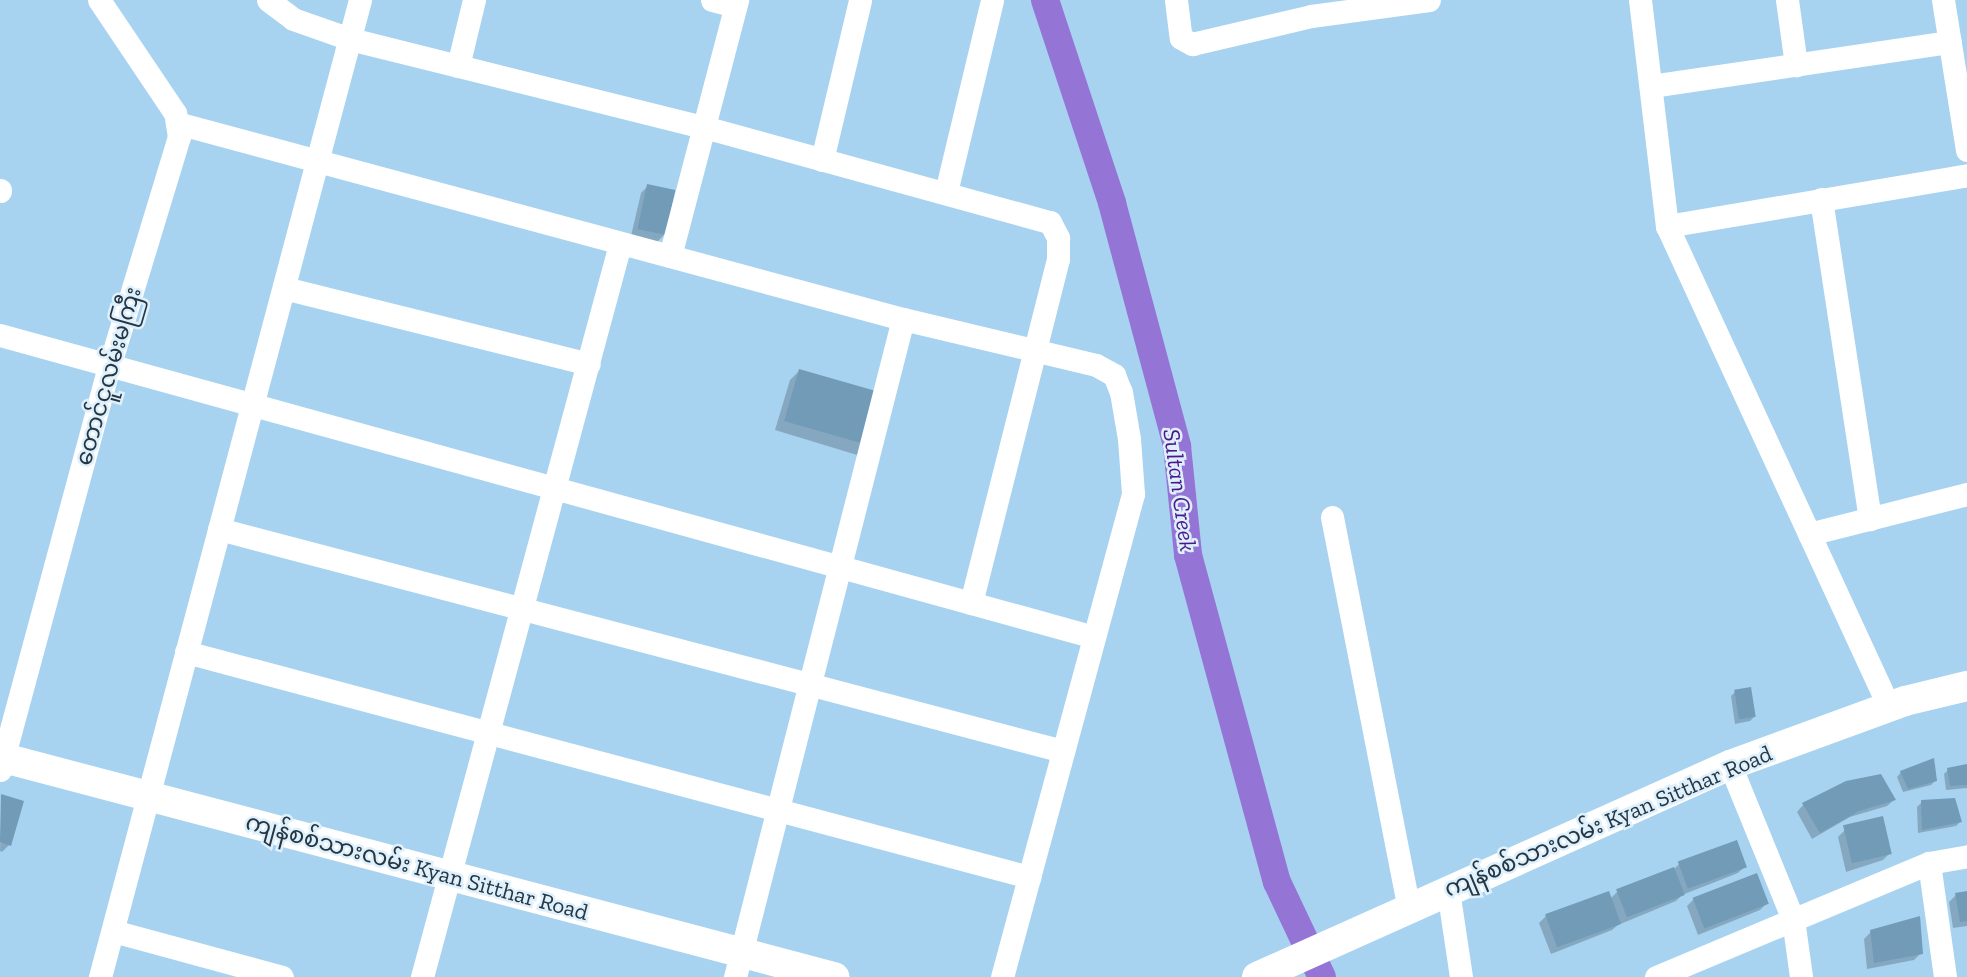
<!DOCTYPE html>
<html>
<head>
<meta charset="utf-8">
<style>
  body { margin:0 }
  #map { position:relative; width:1967px; height:977px; overflow:hidden; background:#a7d3f0; font-family:"Zilla Slab","Noto Sans Myanmar",serif }
  div>[style] { position:absolute }
  [style*='--x'] { left:calc(var(--x)*1px); top:calc(var(--y)*1px); width:calc(var(--w)*1px); rotate:calc(var(--a)*1deg) }
  .shadow>* { inset:0; background:#0003 }
  .river>* { height:28px; margin:-14px; padding:0 14px; transform-origin:14px; border-radius:14px; background:#9475d5 }
  .building>* { inset:0; background:#719bb7; transform-origin:0 0 }
  .minor>* { height:23px; margin:-11.5px; padding:0 11.5px; transform-origin:11.5px; border-radius:11.5px; background:#fff }
  .major>* { height:30px; margin:-15px; padding:0 15px; transform-origin:15px; border-radius:15px; background:#fff }
  span { translate:-50% -50%; white-space:nowrap; text-align:center; line-height:1.15; -webkit-text-stroke:5px #def0fc; paint-order:stroke }
  .street-label { font-size:23px; color:#253642 }
  .water-label { font-size:24px; color:#4c178b; font-style:italic }
</style>
</head>
<body>
<div id="map">
  <div class="shadow">
    <i style="clip-path:polygon(648px 186px,664px 235px,657px 242px,631px 236px,641px 193px)"></i>
    <i style="clip-path:polygon(799px 371px,882px 395px,857px 455px,775px 430px,790px 380px)"></i>
    <i style="clip-path:polygon(1735px 692px,1754px 717px,1750px 721px,1735px 724px,1731px 696px)"></i>
    <i style="clip-path:polygon(1967px 766px,1967px 788px,1946px 790px,1944px 774px,1948px 770px)"></i>
    <i style="clip-path:polygon(1901px 772px,1935px 781px,1931px 785px,1903px 792px,1897px 777px)"></i>
    <i style="clip-path:polygon(2px 796px,9px 845px,2px 852px,0 851px)"></i>
    <i style="clip-path:polygon(1894px 800px,1887px 806px,1850px 817px,1812px 839px,1797px 812px,1803px 805px)"></i>
    <i style="clip-path:polygon(1922px 802px,1960px 822px,1956px 826px,1918px 833px,1917px 807px)"></i>
    <i style="clip-path:polygon(1845px 830px,1890px 853px,1883px 860px,1846px 872px,1838px 837px)"></i>
    <i style="clip-path:polygon(1679px 864px,1745px 866px,1738px 873px,1682px 895px,1676px 901px,1618px 925px,1612px 930px,1551px 954px,1539px 923px,1546px 916px,1610px 899px,1617px 892px,1673px 870px)"></i>
    <i style="clip-path:polygon(1967px 893px,1967px 926px,1953px 928px,1949px 902px,1956px 895px)"></i>
    <i style="clip-path:polygon(1694px 899px,1767px 903px,1760px 910px,1698px 935px,1687px 906px)"></i>
    <i style="clip-path:polygon(1871px 932px,1921px 953px,1914px 960px,1867px 969px,1864px 939px)"></i>
  </div>
  <div class="river">
    <i style="--x:1045;--y:0;--w:214;--a:71.7"></i>
    <i style="--x:1112;--y:203;--w:252;--a:75"></i>
    <i style="--x:1177;--y:446;--w:110;--a:84.2"></i>
    <i style="--x:1188;--y:555;--w:339;--a:74.8"></i>
    <i style="--x:1277;--y:882;--w:105;--a:64.7"></i>
  </div>
  <div class="building">
    <i style="left:647px;top:184px;width:29px;height:46px;rotate:12deg"></i>
    <i style="left:799px;top:369px;width:89px;height:54px;rotate:16deg"></i>
    <i style="left:1751px;top:687px;width:30px;height:17px;rotate:81deg"></i>
    <i style="clip-path:polygon(1934px 758px,1937px 781px,1908px 789px,1900px 771px)"></i>
    <i style="clip-path:polygon(1967px 764px,1967px 785px,1950px 786px,1947px 768px)"></i>
    <i style="clip-path:polygon(1881px 774px,1896px 800px,1859px 811px,1820px 833px,1802px 803px,1846px 781px)"></i>
    <i style="clip-path:polygon(1px 794px,24px 801px,11px 846px,0 842px)"></i>
    <i style="clip-path:polygon(1955px 798px,1962px 822px,1922px 830px,1921px 800px)"></i>
    <i style="left:1883px;top:816px;width:39px;height:41px;rotate:77deg"></i>
    <i style="left:1737px;top:840px;width:29px;height:63px;rotate:70deg"></i>
    <i style="left:1674px;top:867px;width:30px;height:62px;rotate:69deg"></i>
    <i style="left:1757px;top:873px;width:33px;height:69px;rotate:69deg"></i>
    <i style="left:1609px;top:891px;width:35px;height:68px;rotate:70deg"></i>
    <i style="clip-path:polygon(1967px 891px,1967px 921px,1960px 922px,1955px 893px)"></i>
    <i style="clip-path:polygon(1920px 916px,1923px 954px,1874px 963px,1870px 930px)"></i>
  </div>
  <div class="minor">
    <i style="--x:268;--y:0;--w:31;--a:37"></i>
    <i style="--x:293;--y:19;--w:60;--a:19.3"></i>
    <i style="--x:350;--y:39;--w:365;--a:14"></i>
    <i style="--x:704;--y:127;--w:359;--a:15.4"></i>
    <i style="--x:1050;--y:222;--w:18;--a:63"></i>
    <i style="--x:1058;--y:238;--w:21;--a:90"></i>
    <i style="--x:1058;--y:259;--w:355;--a:104.2"></i>
    <i style="--x:712;--y:0;--w:24;--a:15"></i>
    <i style="--x:1176;--y:0;--w:38;--a:83"></i>
    <i style="--x:1181;--y:38;--w:13;--a:29"></i>
    <i style="--x:1192;--y:44;--w:122;--a:-13.2"></i>
    <i style="--x:1311;--y:16;--w:119;--a:-7.7"></i>
    <i style="--x:1640;--y:0;--w:228;--a:83.2"></i>
    <i style="--x:1667;--y:226;--w:530;--a:65.22"></i>
    <i style="--x:1787;--y:0;--w:66;--a:82.1"></i>
    <i style="--x:1943;--y:0;--w:152;--a:80.9"></i>
    <i style="--x:458;--y:66;--w:68;--a:-76.4"></i>
    <i style="--x:1651;--y:86;--w:302;--a:-8.4"></i>
    <i style="--x:177;--y:123;--w:752;--a:15.11"></i>
    <i style="--x:903;--y:319;--w:198;--a:13.4"></i>
    <i style="--x:1096;--y:365;--w:21;--a:29"></i>
    <i style="--x:1114;--y:375;--w:18;--a:68"></i>
    <i style="--x:1121;--y:392;--w:48;--a:80.3"></i>
    <i style="--x:1129;--y:439;--w:55;--a:85.8"></i>
    <i style="--x:1133;--y:494;--w:500;--a:105.17"></i>
    <i style="--x:822;--y:160;--w:164;--a:-76.6"></i>
    <i style="--x:0;--y:190;--w:1;--a:90"></i>
    <i style="--x:946;--y:192;--w:197;--a:-76.5"></i>
    <i style="--x:1821;--y:199;--w:324;--a:81.3"></i>
    <i style="--x:1667;--y:226;--w:304;--a:-9.6"></i>
    <i style="--x:670;--y:256;--w:265;--a:-75.3"></i>
    <i style="--x:284;--y:288;--w:314;--a:14"></i>
    <i style="--x:0;--y:335;--w:1135;--a:15.43"></i>
    <i style="--x:1332;--y:517;--w:399;--a:78.9"></i>
    <i style="--x:219;--y:529;--w:873;--a:14.74"></i>
    <i style="--x:1809;--y:534;--w:163;--a:-14.2"></i>
    <i style="--x:186;--y:652;--w:873;--a:14.94"></i>
    <i style="--x:1730;--y:765;--w:166;--a:67.8"></i>
    <i style="--x:1793;--y:919;--w:59;--a:82.1"></i>
    <i style="--x:0;--y:770;--w:417;--a:-74.9"></i>
    <i style="--x:109;--y:367;--w:240;--a:-73.1"></i>
    <i style="--x:179;--y:137;--w:24;--a:-99"></i>
    <i style="--x:175;--y:113;--w:136;--a:-123.9"></i>
    <i style="--x:1929;--y:863;--w:115;--a:82"></i>
    <i style="--x:1448;--y:890;--w:88;--a:81.5"></i>
    <i style="--x:113;--y:931;--w:175;--a:15.2"></i>
    <i style="--x:100;--y:977;--w:1011;--a:-75.1"></i>
    <i style="--x:422;--y:977;--w:759;--a:-74.88"></i>
    <i style="--x:735;--y:977;--w:679;--a:-75.68"></i>
    <i style="--x:1656;--y:977;--w:296;--a:-22.7"></i>
    <i style="--x:1929;--y:863;--w:39;--a:-10"></i>
  </div>
  <div class="major">
    <i style="--x:0;--y:757;--w:863;--a:14.78"></i>
    <i style="--x:1257;--y:977;--w:518;--a:-24.14"></i>
    <i style="--x:1730;--y:765;--w:186;--a:-20.1"></i>
    <i style="--x:1905;--y:701;--w:64;--a:-13.6"></i>
  </div>
  <div class="street-label">
    <span style="left:108px;top:376px;rotate:-74deg">တောင်ငူလမ်းမကြီး</span>
    <span style="left:1608px;top:821px;rotate:-23deg">ကျန်စစ်သားလမ်း Kyan Sitthar Road</span>
    <span style="left:417px;top:867px;rotate:15deg">ကျန်စစ်သားလမ်း Kyan Sitthar Road</span>
  </div>
  <div class="water-label">
    <span style="left:1180px;top:490px;rotate:82deg">Sultan Creek</span>
  </div>
</div>
</body>
</html>
